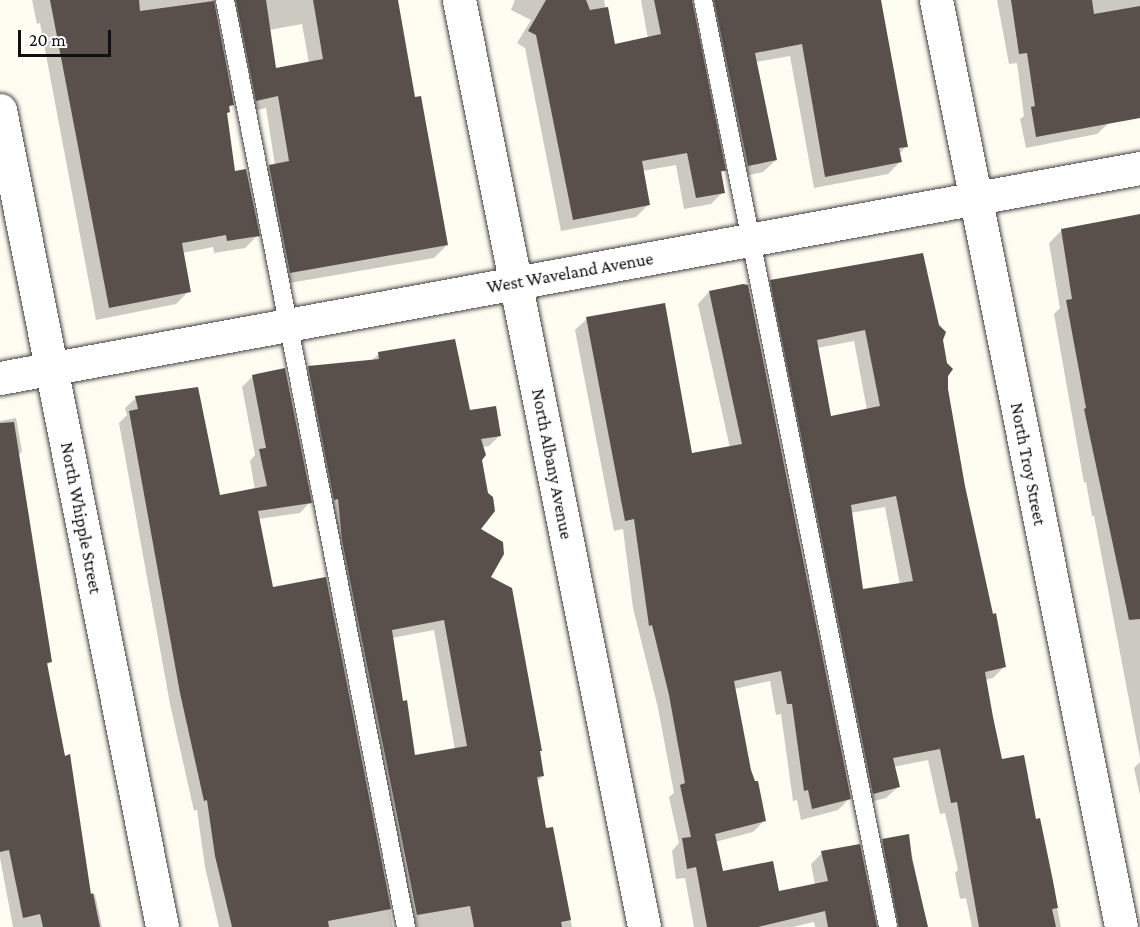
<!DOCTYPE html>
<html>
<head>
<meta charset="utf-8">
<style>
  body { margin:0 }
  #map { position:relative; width:1140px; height:927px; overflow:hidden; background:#fffcf2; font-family:"Crimson Pro",serif }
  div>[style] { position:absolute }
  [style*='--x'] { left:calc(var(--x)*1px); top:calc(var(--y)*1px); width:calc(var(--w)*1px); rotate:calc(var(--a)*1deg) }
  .shadow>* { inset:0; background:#0003 }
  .building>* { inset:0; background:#5a504b }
  .roads { filter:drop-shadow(0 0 2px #434343) drop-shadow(0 0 2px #434343) }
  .service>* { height:18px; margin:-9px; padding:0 9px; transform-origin:9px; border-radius:9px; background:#fff }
  .minor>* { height:33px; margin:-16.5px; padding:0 16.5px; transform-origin:16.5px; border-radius:16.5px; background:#fff }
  span { translate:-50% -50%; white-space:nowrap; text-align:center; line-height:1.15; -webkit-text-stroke:6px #fff; paint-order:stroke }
  .street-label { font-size:18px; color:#101010 }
  .scale { position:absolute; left:18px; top:30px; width:93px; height:27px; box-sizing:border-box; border:3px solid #101010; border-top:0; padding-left:8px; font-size:18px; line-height:21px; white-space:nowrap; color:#101010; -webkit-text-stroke:4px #fff; paint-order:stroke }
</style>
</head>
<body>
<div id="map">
  <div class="shadow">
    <i style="clip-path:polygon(evenodd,32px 0,396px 0,404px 49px,447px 245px,434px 258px,278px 285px,256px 179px,269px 166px,275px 165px,266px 108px,244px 113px,220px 5px,212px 2px,232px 104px,225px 114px,233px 173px,258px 235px,245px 248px,214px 253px,213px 247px,182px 253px,189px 291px,176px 304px,96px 320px,40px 23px,37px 24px,32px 0,302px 24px,309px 63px,275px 70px,269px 30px,302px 24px)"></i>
    <i style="clip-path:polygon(515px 0,604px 0,613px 46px,648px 39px,641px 0,870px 0,906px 146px,899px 154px,900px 162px,888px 174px,814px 188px,790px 56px,756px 62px,776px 160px,763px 172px,736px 178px,695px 1px,690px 1px,724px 170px,720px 174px,723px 192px,711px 204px,684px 209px,676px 165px,642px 171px,648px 205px,636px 217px,561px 231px,525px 48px,517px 43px,531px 20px,511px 10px)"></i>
    <i style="clip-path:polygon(997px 0,1140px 0,1140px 46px,1109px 123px,1097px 134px,1026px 148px,1020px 119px,1024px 116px,1017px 63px,1009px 64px)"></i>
    <i style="clip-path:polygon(1140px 215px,1140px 758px,1094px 516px,1092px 516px,1086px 482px,1084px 483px,1054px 314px,1060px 308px,1049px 243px,1061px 231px)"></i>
    <i style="clip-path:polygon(evenodd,771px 282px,941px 340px,946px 389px,964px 486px,1004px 667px,993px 678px,985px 680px,1001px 761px,1035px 820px,1039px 820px,1061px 927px,972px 927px,966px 898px,960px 899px,955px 873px,958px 870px,945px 813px,940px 814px,928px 760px,893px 767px,898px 787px,886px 798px,862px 804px,760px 293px,771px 282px,854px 341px,867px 410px,830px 418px,817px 348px,854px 341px,771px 282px,885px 507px,900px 585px,861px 591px,850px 513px,885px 507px)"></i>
    <i style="clip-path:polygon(709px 292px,849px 799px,838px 810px,801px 820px,797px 800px,793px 801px,781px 714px,776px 715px,770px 681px,734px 689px,749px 771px,764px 821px,753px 832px,715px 842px,722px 872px,778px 893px,815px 885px,811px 864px,822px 853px,875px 927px,815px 927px,814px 922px,793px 927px,694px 927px,685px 878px,676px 879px,672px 851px,679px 843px,669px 797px,674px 793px,658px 708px,633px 608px,623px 529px,614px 531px,575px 330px,587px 319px,691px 455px,730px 448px,698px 304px)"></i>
    <i style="clip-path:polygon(evenodd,379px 354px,500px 435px,489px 446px,482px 447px,479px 529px,489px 578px,539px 752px,543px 776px,536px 782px,545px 830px,552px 829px,572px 927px,405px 927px,298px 378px,309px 368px,371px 361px,379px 354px,434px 630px,455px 750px,414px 757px,401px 703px,392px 638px,434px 630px)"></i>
    <i style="clip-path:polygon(253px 376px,310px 502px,300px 513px,258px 519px,272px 589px,325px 579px,393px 927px,219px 927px,205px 867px,197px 810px,194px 811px,170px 704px,119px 423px,127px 415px,125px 408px,136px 398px,218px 497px,255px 490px,250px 461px,255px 455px,242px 387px)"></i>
    <i style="clip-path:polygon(16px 418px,22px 451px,18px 456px,51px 661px,46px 666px,89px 895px,95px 894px,102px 927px,13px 927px,0 858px,0 421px)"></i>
    <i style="clip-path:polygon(1140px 762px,1140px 795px,1134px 768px)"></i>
    <i style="clip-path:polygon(908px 836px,927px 927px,886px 927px,871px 852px,883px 841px)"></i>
  </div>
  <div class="building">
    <i style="clip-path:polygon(50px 0,139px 0,140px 11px,214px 1px,234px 105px,229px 106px,230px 112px,227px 113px,235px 171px,246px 169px,260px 236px,227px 241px,226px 235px,182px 243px,191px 292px,109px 308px)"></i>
    <i style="clip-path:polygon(236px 0,266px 0,276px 68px,323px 59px,313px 0,398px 0,415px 97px,421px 96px,448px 245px,290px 273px,269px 165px,289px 161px,278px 96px,256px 101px)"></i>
    <i style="clip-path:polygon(546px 0,586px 0,590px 10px,608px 7px,615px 44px,661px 34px,654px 0,692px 0,726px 171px,721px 171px,725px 193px,696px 198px,687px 153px,642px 161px,650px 205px,573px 220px,536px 35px,528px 31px)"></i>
    <i style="clip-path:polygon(714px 0,881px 0,908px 147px,899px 148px,902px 162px,825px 177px,802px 44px,755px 53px,777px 160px,748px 166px)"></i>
    <i style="clip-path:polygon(1011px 0,1092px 0,1094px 14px,1140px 6px,1140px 118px,1036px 137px,1031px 107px,1035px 106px,1027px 53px,1019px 54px)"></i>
    <i style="clip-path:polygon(1140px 214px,1140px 619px,1129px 620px,1084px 409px,1086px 408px,1066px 300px,1072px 299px,1061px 229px)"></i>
    <i style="clip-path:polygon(evenodd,923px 253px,939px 325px,946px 332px,943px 340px,947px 363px,953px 369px,948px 376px,948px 389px,965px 486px,993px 614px,996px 613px,1006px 667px,985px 672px,993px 717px,1002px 759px,1024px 755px,1036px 819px,1040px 818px,1053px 881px,1058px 908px,1052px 909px,1056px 927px,979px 927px,957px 802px,951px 803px,940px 749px,893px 758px,900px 787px,873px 794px,770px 280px,923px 253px,865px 330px,880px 406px,831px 416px,817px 340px,865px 330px,923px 253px,896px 496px,913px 581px,863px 589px,851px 505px,896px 496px)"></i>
    <i style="clip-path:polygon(743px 284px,748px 285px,851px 799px,812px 809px,808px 790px,804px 791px,792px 704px,787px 704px,781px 671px,734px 681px,751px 770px,755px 781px,758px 781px,766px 821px,715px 834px,723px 871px,773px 861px,779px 891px,828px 881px,821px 851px,860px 844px,877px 927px,828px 927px,825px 911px,758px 927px,707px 927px,696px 867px,687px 869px,682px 838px,691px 837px,680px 785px,685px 783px,669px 695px,652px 625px,649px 626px,634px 519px,625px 521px,586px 317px,665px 303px,692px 453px,742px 444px,709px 291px)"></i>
    <i style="clip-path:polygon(evenodd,455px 339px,470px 410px,496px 406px,501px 436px,481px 439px,486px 455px,482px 460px,488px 493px,493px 497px,495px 511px,481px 529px,503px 542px,504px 554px,491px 577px,512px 588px,542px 751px,540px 751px,544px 776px,537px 777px,546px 828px,553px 827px,571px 920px,561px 922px,562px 927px,474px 927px,470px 906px,417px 915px,342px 540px,338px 499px,334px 500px,308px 366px,379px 359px,378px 352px,455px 339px,444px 620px,467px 746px,415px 755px,407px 700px,403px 701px,392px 630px,444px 620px)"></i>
    <i style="clip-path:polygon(285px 368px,312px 503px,258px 511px,273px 587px,326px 577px,391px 909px,328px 921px,329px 927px,232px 927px,215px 856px,207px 800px,204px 801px,180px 693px,129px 411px,138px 409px,135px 396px,198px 387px,220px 495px,267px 486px,259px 449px,266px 448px,252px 375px)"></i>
    <i style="clip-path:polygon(14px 422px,52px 662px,47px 663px,65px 756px,70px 754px,91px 894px,93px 893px,100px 927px,43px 927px,40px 914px,23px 918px,9px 850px,0 852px,0 423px)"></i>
    <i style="clip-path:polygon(909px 834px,912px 859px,928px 927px,899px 927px,882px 839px)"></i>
  </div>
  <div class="roads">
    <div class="service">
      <i style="--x:225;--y:0;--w:945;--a:78.95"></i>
      <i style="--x:703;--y:0;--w:945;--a:78.71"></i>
    </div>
    <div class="minor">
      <i style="--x:459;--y:0;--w:945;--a:78.71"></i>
      <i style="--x:936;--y:0;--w:945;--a:78.71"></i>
      <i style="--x:0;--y:110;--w:833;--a:78.78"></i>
      <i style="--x:0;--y:378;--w:1159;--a:-10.44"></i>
    </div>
  </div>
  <div class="street-label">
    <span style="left:570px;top:273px;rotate:-10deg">West Waveland Avenue</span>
    <span style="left:552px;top:464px;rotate:79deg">North Albany Avenue</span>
    <span style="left:1028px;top:464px;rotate:79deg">North Troy Street</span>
    <span style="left:81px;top:518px;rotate:79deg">North Whipple Street</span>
  </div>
  <div class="scale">20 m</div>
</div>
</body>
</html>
